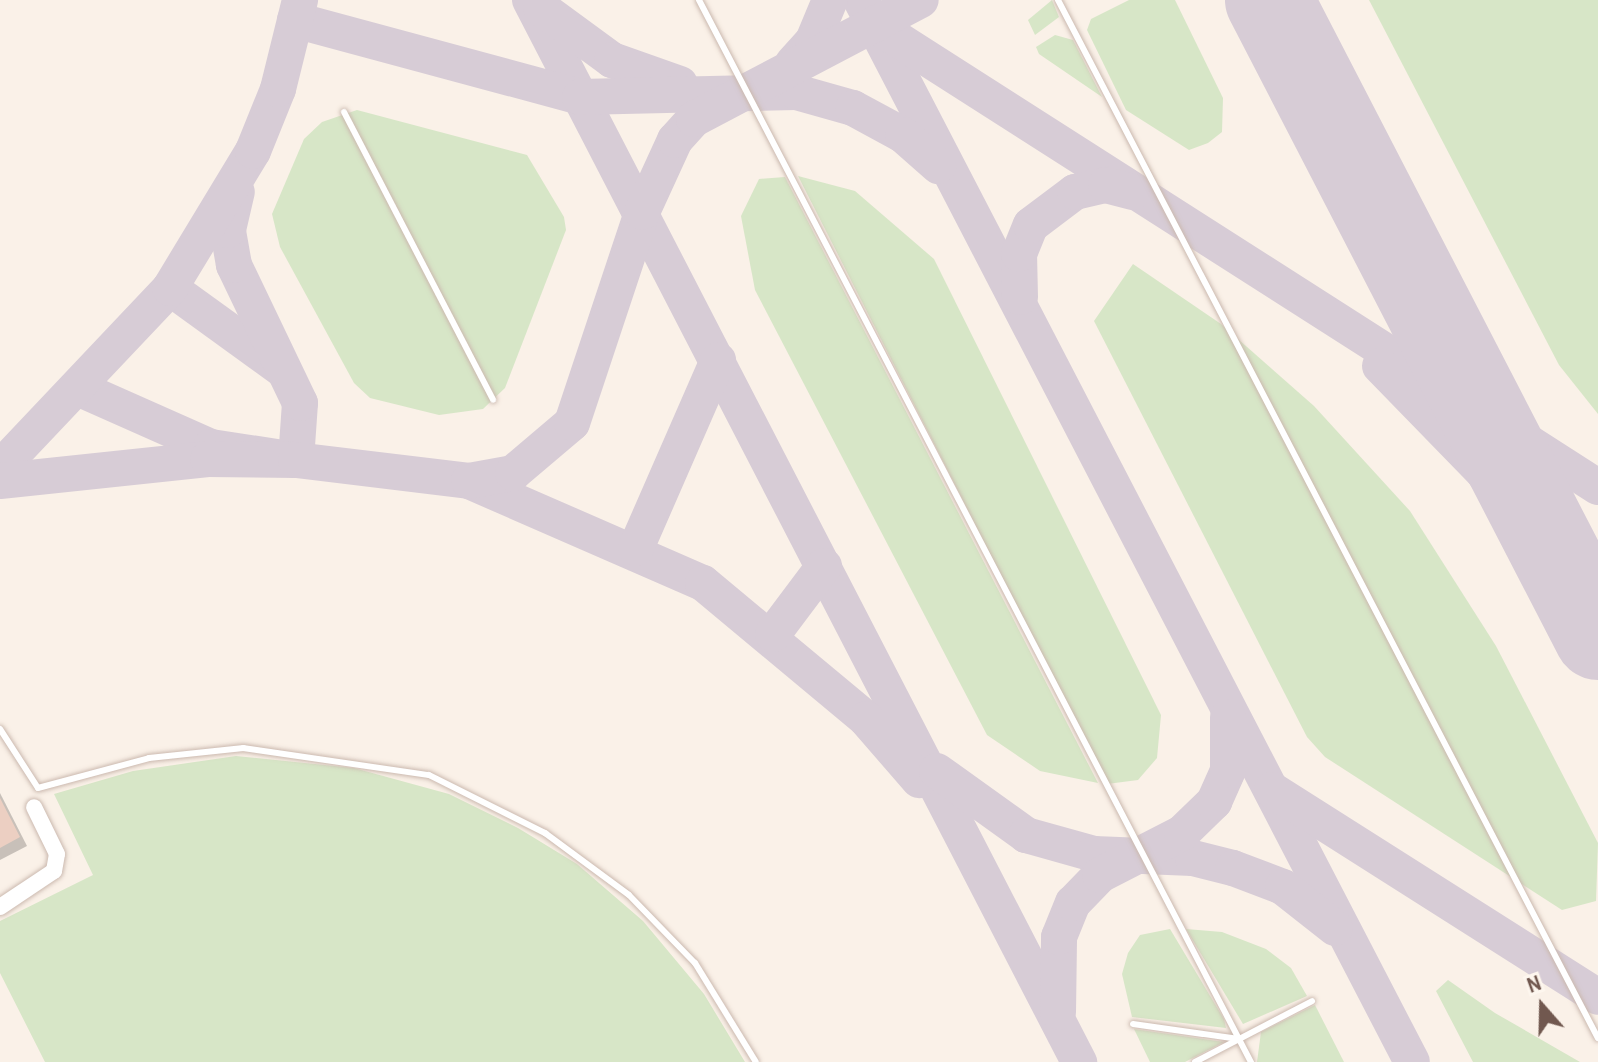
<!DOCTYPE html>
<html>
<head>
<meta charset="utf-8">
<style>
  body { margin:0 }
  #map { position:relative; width:1598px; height:1062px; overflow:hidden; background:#faf1e8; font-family:"Archivo Narrow",sans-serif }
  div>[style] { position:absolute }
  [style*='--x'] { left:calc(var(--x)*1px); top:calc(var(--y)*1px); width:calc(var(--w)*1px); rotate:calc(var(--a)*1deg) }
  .green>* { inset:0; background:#d7e6c7 }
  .shadow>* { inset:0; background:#0003 }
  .taxiway>* { height:36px; margin:-18px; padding:0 18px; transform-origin:18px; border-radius:18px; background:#d7ccd6 }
  .runway>* { height:88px; margin:-44px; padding:0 44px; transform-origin:44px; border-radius:44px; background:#d7ccd6 }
  .building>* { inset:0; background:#eccfc2 }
  .roads { filter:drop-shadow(0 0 2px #cbb9af) drop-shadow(0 0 2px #cbb9af) }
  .service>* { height:6px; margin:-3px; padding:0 3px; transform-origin:3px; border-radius:3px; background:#fff }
  .tertiary>* { height:16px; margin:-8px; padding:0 8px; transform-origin:8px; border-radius:8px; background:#fff }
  span { translate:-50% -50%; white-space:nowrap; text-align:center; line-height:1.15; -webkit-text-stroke:6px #fdf6ee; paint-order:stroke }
  .north { position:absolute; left:1502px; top:966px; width:80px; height:80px; -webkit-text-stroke:6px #fdf6ee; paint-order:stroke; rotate:340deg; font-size:22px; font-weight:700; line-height:32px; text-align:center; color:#71584f }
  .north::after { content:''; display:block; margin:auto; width:28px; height:36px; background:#71584f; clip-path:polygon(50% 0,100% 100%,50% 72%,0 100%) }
</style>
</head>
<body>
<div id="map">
  <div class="green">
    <i style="clip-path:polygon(1052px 0,1059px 17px,1035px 35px,1028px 20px)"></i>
    <i style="clip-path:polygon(1129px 0,1175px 0,1223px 98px,1222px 132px,1208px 143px,1189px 150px,1126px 110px,1087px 30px,1091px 19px)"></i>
    <i style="clip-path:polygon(1369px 0,1598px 0,1598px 414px,1559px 365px)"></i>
    <i style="clip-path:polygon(1055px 35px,1073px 40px,1102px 97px,1039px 54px,1036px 47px)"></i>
    <i style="clip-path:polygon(357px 110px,527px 155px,564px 217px,566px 230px,505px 388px,483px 409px,439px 415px,370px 398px,354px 383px,280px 247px,272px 214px,304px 139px,322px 122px)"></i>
    <i style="clip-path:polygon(798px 176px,855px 191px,934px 259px,1161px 715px,1157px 758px,1138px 780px,1107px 784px)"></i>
    <i style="clip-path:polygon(785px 177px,1098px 783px,1040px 771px,987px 735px,755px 290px,741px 216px,759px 179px)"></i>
    <i style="clip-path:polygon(1133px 264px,1221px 324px,1314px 406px,1410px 511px,1496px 646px,1598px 843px,1596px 901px,1562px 910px,1325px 757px,1307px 737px,1094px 321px)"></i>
    <i style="clip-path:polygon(236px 756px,354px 768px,449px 794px,518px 828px,577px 864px,643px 921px,704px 994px,745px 1062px,45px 1062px,0 973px,0 921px,93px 875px,54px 794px,133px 771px)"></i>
    <i style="clip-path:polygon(1170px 929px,1224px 1019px,1226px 1028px,1132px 1017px,1122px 974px,1128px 953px,1140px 935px)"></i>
    <i style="clip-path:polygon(1186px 929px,1222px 932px,1266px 949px,1291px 968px,1307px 996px,1243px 1024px)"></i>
    <i style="clip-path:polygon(1448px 980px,1495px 1013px,1580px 1062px,1473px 1062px,1436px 991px)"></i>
    <i style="clip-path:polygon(1315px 1005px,1344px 1062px,1257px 1062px,1261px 1032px)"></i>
    <i style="clip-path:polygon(1134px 1029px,1224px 1042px,1185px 1062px,1150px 1062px)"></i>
  </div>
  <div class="shadow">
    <i style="clip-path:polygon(0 793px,27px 846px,0 860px)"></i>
  </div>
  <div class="taxiway">
    <i style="--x:530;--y:0;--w:1196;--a:62.66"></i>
    <i style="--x:861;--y:0;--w:1196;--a:62.58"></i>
    <i style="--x:541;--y:8;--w:88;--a:36.2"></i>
    <i style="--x:612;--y:60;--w:72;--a:19.4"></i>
    <i style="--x:295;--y:20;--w:295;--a:15.1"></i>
    <i style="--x:580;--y:97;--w:216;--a:-1.3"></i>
    <i style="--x:796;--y:92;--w:59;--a:15.7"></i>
    <i style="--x:853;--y:108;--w:57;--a:28.4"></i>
    <i style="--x:903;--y:135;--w:47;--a:41.5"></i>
    <i style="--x:875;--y:25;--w:858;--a:32.58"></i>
    <i style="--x:793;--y:63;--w:30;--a:-48"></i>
    <i style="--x:813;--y:41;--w:44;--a:-67.5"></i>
    <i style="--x:170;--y:288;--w:138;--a:35.9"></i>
    <i style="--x:1020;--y:297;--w:43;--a:-91.3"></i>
    <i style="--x:1019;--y:254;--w:31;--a:-68"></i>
    <i style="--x:1031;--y:225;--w:55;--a:-36.9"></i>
    <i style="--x:1075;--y:192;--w:32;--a:-13"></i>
    <i style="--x:1106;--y:185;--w:27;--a:15"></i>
    <i style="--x:1380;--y:366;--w:149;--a:45.8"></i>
    <i style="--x:1484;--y:473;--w:201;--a:55.5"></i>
    <i style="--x:80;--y:389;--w:143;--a:23.9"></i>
    <i style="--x:211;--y:447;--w:86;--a:8.7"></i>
    <i style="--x:296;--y:460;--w:57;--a:-86"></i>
    <i style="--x:300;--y:403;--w:153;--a:-115.6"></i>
    <i style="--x:234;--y:265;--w:36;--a:-100"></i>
    <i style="--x:228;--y:230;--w:39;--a:-77"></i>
    <i style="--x:0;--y:468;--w:248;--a:-46.6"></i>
    <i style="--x:170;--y:288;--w:160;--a:-58.8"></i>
    <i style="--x:253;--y:151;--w:67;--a:-68"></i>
    <i style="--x:278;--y:89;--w:92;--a:-76.1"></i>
    <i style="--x:0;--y:481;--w:209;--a:-6"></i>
    <i style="--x:208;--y:459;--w:88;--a:0.7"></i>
    <i style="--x:296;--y:460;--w:174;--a:6.9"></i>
    <i style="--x:469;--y:481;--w:255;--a:23.6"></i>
    <i style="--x:703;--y:583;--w:212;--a:39.8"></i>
    <i style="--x:866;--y:719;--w:81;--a:49"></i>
    <i style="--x:469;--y:481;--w:45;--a:-10.3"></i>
    <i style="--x:513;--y:473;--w:77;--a:-40.3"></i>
    <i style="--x:572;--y:423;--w:222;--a:-71.6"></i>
    <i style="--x:642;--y:212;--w:79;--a:-65.4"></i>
    <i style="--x:675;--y:140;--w:28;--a:-48"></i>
    <i style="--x:694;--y:119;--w:256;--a:-27.7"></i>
    <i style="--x:636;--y:548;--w:205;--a:-66.4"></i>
    <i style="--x:773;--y:634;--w:85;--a:-53.1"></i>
    <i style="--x:937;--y:771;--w:110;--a:35.7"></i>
    <i style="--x:1026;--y:835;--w:71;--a:15.6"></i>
    <i style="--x:1094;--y:854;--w:99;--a:2.3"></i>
    <i style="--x:1193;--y:858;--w:41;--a:14"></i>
    <i style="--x:1233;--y:868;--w:53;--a:20.8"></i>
    <i style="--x:1283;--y:887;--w:66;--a:38.3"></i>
    <i style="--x:1272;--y:790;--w:386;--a:32.4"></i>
    <i style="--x:1058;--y:1012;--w:75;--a:-89.2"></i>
    <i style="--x:1059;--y:937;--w:37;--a:-68"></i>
    <i style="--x:1073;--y:903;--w:39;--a:-46"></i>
    <i style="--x:1100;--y:875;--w:92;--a:-27.1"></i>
    <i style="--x:1182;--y:833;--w:45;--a:-44.1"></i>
    <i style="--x:1214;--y:802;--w:35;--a:-66"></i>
    <i style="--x:1228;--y:770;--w:53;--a:-90"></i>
  </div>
  <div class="runway">
    <i style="--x:1269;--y:0;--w:716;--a:62.65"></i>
  </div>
  <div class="building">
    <i style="clip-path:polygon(0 798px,20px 837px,0 848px)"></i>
  </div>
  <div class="roads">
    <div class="service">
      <i style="--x:699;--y:0;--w:1197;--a:62.54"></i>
      <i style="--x:1058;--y:0;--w:1170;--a:62.52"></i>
      <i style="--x:344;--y:112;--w:324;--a:62.6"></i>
      <i style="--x:0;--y:729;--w:70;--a:57.2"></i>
      <i style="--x:38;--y:788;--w:115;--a:-15.1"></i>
      <i style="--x:149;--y:758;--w:95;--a:-6.1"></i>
      <i style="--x:243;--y:748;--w:188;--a:8.3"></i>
      <i style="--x:429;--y:775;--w:130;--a:26.6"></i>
      <i style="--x:545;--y:833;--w:104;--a:36.4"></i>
      <i style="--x:629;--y:895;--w:95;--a:45.9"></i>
      <i style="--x:695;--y:963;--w:116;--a:58.4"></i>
      <i style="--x:1133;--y:1024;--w:107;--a:8.1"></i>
      <i style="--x:1195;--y:1062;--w:132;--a:-27.5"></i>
    </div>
    <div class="tertiary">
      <i style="--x:0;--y:907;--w:65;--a:-33.7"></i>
      <i style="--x:54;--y:871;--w:17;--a:-80"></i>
      <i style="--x:57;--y:854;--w:52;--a:-116.1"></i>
    </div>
  </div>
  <div class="north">N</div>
</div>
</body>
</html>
